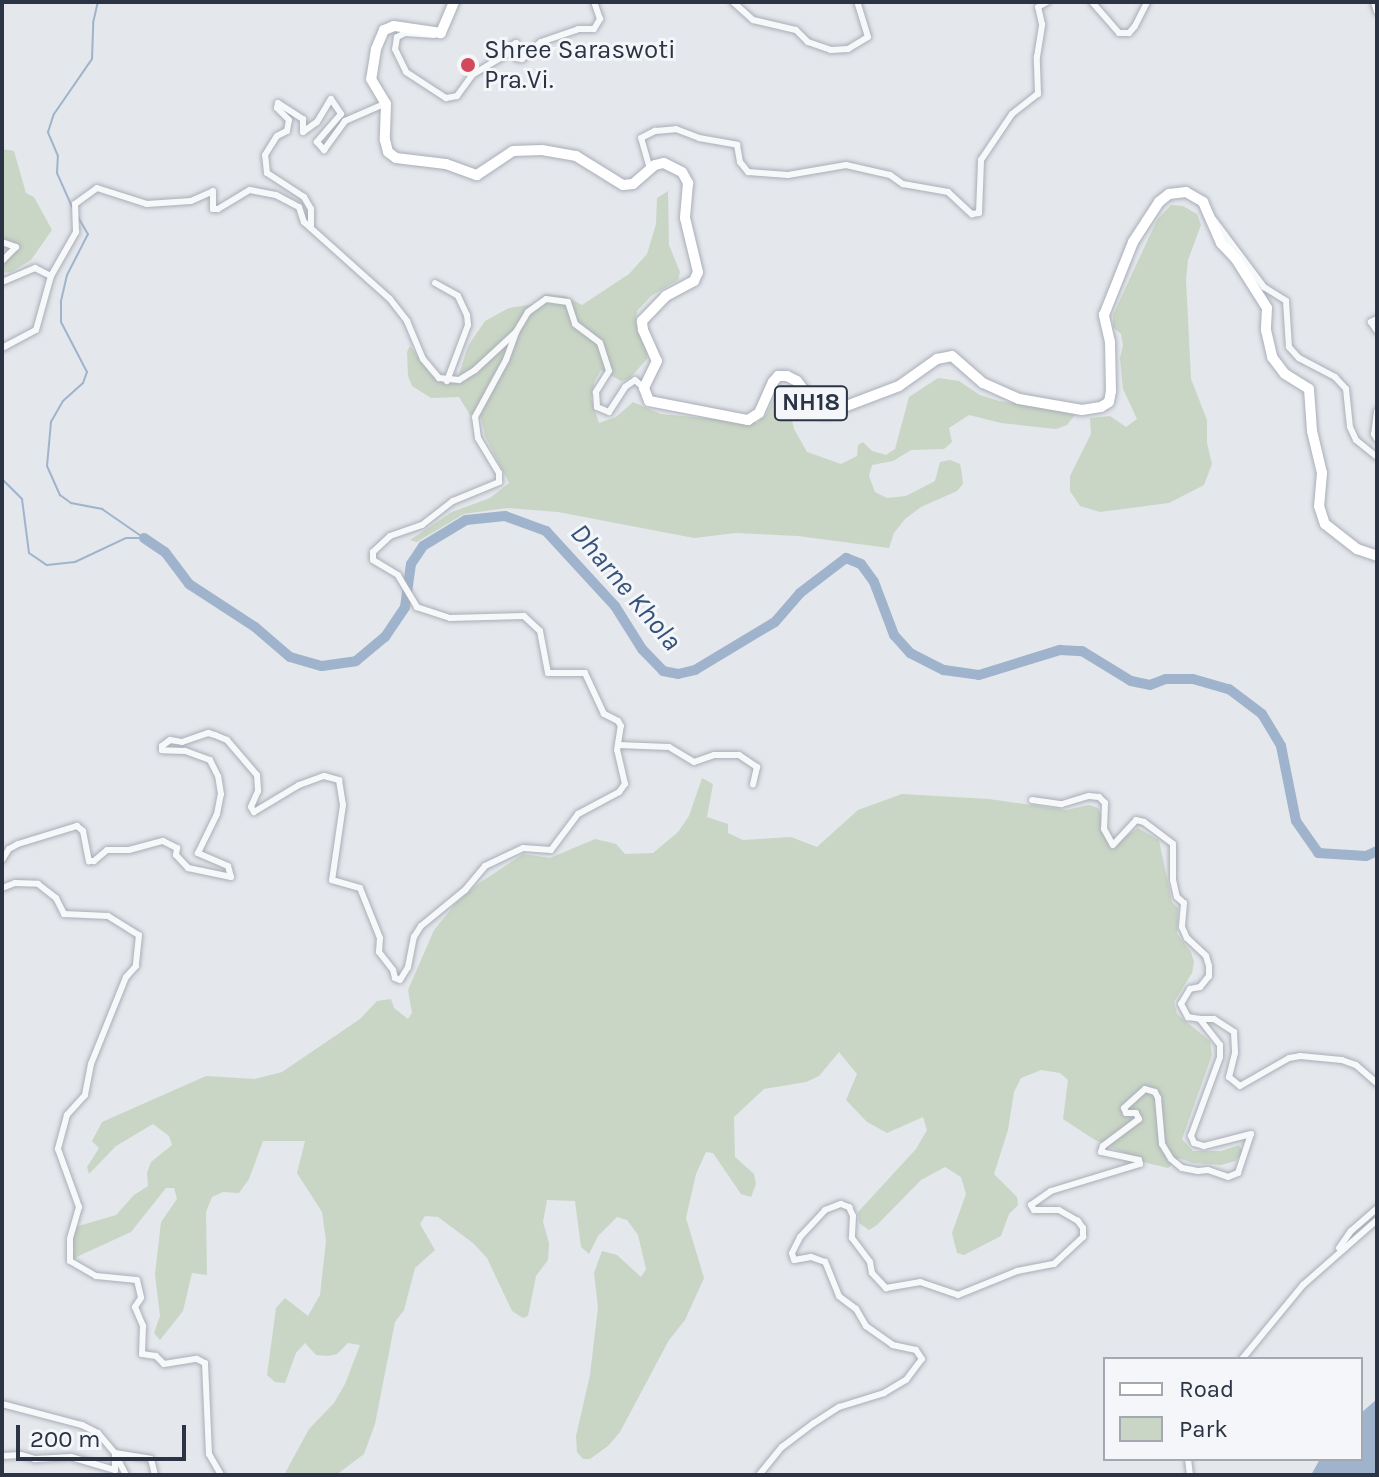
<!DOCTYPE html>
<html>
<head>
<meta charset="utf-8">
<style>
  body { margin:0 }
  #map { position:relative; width:1379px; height:1477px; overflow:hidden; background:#e4e7ec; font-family:Karla,sans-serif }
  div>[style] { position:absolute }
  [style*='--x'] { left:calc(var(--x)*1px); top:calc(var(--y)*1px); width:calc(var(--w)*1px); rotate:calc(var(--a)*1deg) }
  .green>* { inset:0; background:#c9d6c5 }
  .water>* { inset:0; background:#9fb4cc }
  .stream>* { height:2px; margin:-1px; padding:0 1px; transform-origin:1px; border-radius:1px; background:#9fb4cc }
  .river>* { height:10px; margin:-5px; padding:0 5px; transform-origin:5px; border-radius:5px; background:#9fb4cc }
  .roads { filter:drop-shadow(0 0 2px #a9aeb7) drop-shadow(0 0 2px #a9aeb7) }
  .street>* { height:6px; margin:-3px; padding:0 3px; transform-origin:3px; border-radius:3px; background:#f7f8fa }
  .primary>* { height:10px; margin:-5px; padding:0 5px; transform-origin:5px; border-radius:5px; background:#fff }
  .dots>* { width:22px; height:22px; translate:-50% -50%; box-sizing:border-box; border:4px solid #f4f6f9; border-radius:50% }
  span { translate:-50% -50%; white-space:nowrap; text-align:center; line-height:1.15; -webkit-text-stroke:6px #f4f6f9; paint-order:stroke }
  .shield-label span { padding:2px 6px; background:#f4f6f9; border:2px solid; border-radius:6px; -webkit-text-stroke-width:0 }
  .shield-label { font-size:24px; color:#2b3445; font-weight:700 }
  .poi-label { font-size:26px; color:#2b3445 }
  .left { translate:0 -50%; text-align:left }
  .water-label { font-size:28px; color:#34527a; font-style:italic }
  .frame { position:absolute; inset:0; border:4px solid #2b3445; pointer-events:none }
  .legend { position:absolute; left:1103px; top:1357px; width:260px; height:104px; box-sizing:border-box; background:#f4f6f9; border:2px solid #a4a8b1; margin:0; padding:10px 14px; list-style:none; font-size:24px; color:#2b3445 }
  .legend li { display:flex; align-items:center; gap:16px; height:40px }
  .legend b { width:40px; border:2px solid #a4a8b1 }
  .scale { position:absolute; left:16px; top:1425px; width:170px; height:36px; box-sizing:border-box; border:4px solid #2b3445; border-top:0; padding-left:10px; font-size:24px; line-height:28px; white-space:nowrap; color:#2b3445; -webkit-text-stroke:6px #f4f6f9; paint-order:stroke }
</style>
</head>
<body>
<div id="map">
  <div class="green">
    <i style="clip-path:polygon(2px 149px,14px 151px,26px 193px,34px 197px,52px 230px,31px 260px,11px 272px,2px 273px)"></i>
    <i style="clip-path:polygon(668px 191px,669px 245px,680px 272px,678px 280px,651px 296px,637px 311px,636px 324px,648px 349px,647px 359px,629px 379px,621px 381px,601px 370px,595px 380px,591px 398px,599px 423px,616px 417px,633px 402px,661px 414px,757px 423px,766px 415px,778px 390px,786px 393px,794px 429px,807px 452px,841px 464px,857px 456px,858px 445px,863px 442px,872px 451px,886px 455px,895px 449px,909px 397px,938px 378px,959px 381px,980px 395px,999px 401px,1077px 412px,1067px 425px,1056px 429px,1001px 423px,969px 415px,949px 428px,952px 442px,944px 449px,911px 450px,893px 461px,872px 465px,869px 476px,875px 492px,887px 498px,906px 496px,935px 481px,940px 462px,950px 460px,960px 464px,962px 474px,963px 484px,957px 491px,921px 507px,905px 519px,894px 533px,889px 548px,798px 536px,736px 533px,694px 538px,558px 512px,507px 508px,464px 514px,417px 542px,410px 540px,452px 512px,490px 498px,509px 483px,485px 436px,481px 417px,470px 415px,459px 397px,431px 398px,412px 386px,408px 376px,407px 352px,410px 346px,431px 375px,443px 383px,464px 382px,467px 379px,459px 374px,468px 346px,485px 321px,509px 308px,534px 304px,545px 294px,565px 296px,582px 305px,629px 274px,647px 254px,656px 224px,657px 198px)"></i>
    <i style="clip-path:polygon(1171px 205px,1183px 206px,1197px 214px,1201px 225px,1188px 260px,1186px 280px,1191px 379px,1207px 420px,1207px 443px,1212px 464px,1204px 485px,1169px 503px,1100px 512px,1080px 506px,1070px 491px,1070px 476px,1091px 434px,1090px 418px,1110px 416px,1126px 427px,1137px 419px,1123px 389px,1120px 358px,1123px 345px,1121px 334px,1113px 327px,1113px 315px,1157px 220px)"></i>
    <i style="clip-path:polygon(702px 778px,713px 784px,707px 817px,728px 824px,728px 833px,743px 840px,791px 837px,817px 847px,858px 810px,902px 794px,989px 799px,1066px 810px,1089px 805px,1098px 808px,1113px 845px,1138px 828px,1159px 840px,1172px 902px,1178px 908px,1177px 934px,1191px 952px,1194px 962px,1192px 973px,1174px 1002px,1177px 1014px,1210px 1041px,1212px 1055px,1182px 1139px,1193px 1151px,1222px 1151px,1239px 1145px,1243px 1152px,1235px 1161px,1221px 1165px,1192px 1163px,1179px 1158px,1168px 1168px,1147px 1163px,1095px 1140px,1063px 1119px,1068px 1080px,1060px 1073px,1041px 1070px,1021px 1078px,1014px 1092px,1008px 1130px,994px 1174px,1017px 1197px,1018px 1205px,1009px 1214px,1001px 1236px,964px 1255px,957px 1253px,952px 1233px,966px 1194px,961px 1177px,945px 1167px,921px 1180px,877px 1225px,869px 1230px,859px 1223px,858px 1212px,916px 1149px,927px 1130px,923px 1117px,887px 1133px,867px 1122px,846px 1100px,857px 1074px,839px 1052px,819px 1076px,806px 1082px,764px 1089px,734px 1117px,735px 1157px,754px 1174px,756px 1184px,751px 1197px,741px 1194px,713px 1153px,706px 1152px,696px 1174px,686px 1218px,704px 1278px,685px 1320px,669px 1340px,620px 1432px,608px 1446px,590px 1459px,583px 1459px,577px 1452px,576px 1436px,590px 1375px,598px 1307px,594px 1273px,602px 1251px,617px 1255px,641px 1277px,646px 1269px,638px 1235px,627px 1220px,617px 1217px,598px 1236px,589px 1254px,581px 1247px,575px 1201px,547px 1200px,543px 1222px,549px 1243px,548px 1260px,536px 1276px,528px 1316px,523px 1318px,512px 1311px,487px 1258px,473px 1243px,438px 1217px,425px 1216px,420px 1224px,435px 1250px,415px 1268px,404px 1310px,395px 1322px,375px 1424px,364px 1454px,336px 1475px,284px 1475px,309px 1429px,334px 1403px,345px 1384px,360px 1345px,348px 1343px,337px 1354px,328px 1356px,316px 1355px,305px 1343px,296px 1353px,285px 1383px,275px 1382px,267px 1375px,276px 1308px,285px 1298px,308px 1316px,320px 1295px,326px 1241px,322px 1212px,297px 1173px,305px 1141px,263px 1141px,249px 1179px,239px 1193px,223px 1192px,212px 1197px,206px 1212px,207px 1275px,192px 1273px,183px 1311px,160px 1340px,154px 1333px,160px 1316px,155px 1274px,161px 1222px,177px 1199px,174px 1188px,166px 1188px,131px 1232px,72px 1259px,67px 1246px,75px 1227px,116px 1215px,134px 1195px,148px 1186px,147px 1173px,151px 1162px,172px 1145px,169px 1136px,153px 1124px,116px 1146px,89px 1174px,87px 1167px,99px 1148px,92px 1141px,102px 1122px,206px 1076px,255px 1079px,282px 1072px,360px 1019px,377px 1001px,391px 999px,394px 1008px,408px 1019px,412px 1013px,408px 990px,434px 930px,456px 903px,478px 884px,523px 854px,550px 858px,595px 839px,616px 844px,625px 854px,653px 853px,678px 832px,689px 816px)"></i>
  </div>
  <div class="water">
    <i style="clip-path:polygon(1377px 1399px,1377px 1475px,1311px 1475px,1320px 1459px,1361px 1459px,1361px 1413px)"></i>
  </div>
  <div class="stream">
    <i style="--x:73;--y:209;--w:39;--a:-114"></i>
    <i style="--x:57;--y:173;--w:17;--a:-87"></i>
    <i style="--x:58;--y:156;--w:26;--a:-113"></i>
    <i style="--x:48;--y:132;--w:19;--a:-72"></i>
    <i style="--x:54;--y:114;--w:67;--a:-55.4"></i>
    <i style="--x:92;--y:59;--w:36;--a:-88"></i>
    <i style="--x:93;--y:23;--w:22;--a:-77"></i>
    <i style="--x:78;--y:217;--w:20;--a:60"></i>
    <i style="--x:88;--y:234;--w:46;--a:117.1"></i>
    <i style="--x:67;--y:275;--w:28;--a:103"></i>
    <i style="--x:61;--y:302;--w:20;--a:90"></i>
    <i style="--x:61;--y:322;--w:56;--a:62.5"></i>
    <i style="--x:87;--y:372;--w:12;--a:110"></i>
    <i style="--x:83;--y:383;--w:27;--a:138"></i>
    <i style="--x:63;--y:401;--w:24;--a:120"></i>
    <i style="--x:51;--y:422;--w:44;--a:95.2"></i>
    <i style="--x:47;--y:466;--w:32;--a:66"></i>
    <i style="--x:60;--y:495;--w:14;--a:36"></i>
    <i style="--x:71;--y:503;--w:32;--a:11"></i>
    <i style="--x:102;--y:509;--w:51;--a:34.6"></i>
    <i style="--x:2;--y:479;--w:28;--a:45"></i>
    <i style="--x:22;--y:499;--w:54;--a:82.6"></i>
    <i style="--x:29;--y:553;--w:22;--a:34"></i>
    <i style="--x:47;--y:565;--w:28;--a:-6"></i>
    <i style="--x:75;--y:562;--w:56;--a:-25.2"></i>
    <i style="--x:126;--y:538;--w:18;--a:0"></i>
  </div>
  <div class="river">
    <i style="--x:144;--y:538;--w:25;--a:34"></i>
    <i style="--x:165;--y:552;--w:40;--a:53"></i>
    <i style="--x:189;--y:584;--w:79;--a:33.1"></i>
    <i style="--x:255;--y:627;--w:46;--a:40.6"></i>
    <i style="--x:290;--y:657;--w:33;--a:16"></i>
    <i style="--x:322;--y:666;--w:34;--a:-8"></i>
    <i style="--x:356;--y:661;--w:38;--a:-40"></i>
    <i style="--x:385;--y:637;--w:36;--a:-56"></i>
    <i style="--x:405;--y:607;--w:43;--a:-82.1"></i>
    <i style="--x:411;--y:564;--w:22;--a:-56"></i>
    <i style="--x:423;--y:546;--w:50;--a:-31.2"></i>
    <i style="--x:466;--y:520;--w:39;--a:-6"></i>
    <i style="--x:505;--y:516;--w:44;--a:20.1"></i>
    <i style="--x:546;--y:531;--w:102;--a:47.4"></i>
    <i style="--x:615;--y:606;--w:51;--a:57.9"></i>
    <i style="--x:642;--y:649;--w:30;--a:46"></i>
    <i style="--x:663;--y:671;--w:15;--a:11"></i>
    <i style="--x:678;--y:674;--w:17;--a:-13"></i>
    <i style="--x:695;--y:670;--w:93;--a:-31"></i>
    <i style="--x:775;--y:622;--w:38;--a:-49"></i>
    <i style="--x:800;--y:593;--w:58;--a:-37.3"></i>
    <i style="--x:846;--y:558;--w:16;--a:22"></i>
    <i style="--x:861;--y:564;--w:22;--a:54"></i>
    <i style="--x:874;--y:582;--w:57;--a:69.3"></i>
    <i style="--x:894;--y:635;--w:24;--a:48"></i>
    <i style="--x:910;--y:653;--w:38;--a:27"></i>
    <i style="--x:944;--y:670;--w:35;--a:8"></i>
    <i style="--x:979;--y:675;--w:85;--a:-17.2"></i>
    <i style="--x:1060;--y:650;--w:22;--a:3"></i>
    <i style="--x:1082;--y:651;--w:57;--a:31.5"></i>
    <i style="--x:1131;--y:681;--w:19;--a:12"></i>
    <i style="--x:1150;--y:685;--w:17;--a:-21"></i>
    <i style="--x:1166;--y:679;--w:27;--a:0"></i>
    <i style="--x:1193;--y:679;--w:37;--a:16"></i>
    <i style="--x:1229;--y:689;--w:41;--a:37.1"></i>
    <i style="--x:1262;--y:714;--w:37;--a:59"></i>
    <i style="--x:1281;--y:746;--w:76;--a:78.7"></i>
    <i style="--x:1296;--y:821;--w:39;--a:55"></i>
    <i style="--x:1318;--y:853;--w:48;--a:3.6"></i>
    <i style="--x:1366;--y:856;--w:12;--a:-24"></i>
  </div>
  <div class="roads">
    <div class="street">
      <i style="--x:733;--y:2;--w:27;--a:42"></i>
      <i style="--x:753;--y:20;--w:44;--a:13.1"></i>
      <i style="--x:796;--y:30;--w:17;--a:45"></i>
      <i style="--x:808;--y:42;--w:24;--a:19"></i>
      <i style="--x:831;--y:50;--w:17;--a:-3"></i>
      <i style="--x:848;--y:49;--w:23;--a:-31"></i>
      <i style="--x:868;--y:37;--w:37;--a:-107"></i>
      <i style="--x:1092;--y:2;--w:41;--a:48.9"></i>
      <i style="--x:1119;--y:33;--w:10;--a:0"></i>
      <i style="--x:1129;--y:33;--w:9;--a:-49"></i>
      <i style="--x:1135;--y:26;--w:27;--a:-63"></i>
      <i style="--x:1374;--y:2;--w:10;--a:73"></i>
      <i style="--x:434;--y:35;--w:29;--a:-176"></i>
      <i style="--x:405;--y:33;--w:9;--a:153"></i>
      <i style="--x:397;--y:37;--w:12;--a:99"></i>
      <i style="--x:395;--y:49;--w:25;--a:64"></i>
      <i style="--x:406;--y:72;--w:48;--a:33"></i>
      <i style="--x:446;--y:98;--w:11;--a:-10"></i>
      <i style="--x:457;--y:96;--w:26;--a:-54"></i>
      <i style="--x:472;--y:75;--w:39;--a:-31"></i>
      <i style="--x:505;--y:55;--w:6;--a:-81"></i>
      <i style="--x:506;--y:49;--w:12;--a:-31"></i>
      <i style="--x:516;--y:43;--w:15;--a:90"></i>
      <i style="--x:516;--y:58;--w:6;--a:9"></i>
      <i style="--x:522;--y:59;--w:25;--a:-42"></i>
      <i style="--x:541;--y:42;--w:39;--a:-19"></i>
      <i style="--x:578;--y:29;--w:16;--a:0"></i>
      <i style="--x:594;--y:29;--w:12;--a:-59"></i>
      <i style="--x:600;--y:19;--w:18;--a:-109"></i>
      <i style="--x:650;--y:169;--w:32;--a:-106"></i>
      <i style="--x:641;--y:138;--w:16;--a:-27"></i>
      <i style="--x:655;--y:131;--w:21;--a:-5"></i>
      <i style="--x:676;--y:129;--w:25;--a:21"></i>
      <i style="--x:699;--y:138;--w:39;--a:10"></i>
      <i style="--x:737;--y:145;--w:17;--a:80"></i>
      <i style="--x:740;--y:162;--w:13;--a:51"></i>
      <i style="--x:748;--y:172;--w:40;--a:4.3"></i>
      <i style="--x:788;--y:175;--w:59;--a:-9.8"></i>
      <i style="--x:846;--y:165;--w:45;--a:12.8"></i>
      <i style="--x:890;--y:175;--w:16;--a:35"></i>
      <i style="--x:903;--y:184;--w:46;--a:10.1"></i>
      <i style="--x:948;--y:192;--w:33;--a:43"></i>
      <i style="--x:972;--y:214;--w:7;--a:-8"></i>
      <i style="--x:979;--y:213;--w:53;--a:-87.8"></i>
      <i style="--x:981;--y:160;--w:55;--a:-56"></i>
      <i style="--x:1012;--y:114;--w:33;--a:-38"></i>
      <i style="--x:1038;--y:94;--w:37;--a:-92"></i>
      <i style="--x:1037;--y:57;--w:33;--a:-81"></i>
      <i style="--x:1042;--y:24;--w:17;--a:-103"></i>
      <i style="--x:1038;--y:7;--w:10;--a:-29"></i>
      <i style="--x:1214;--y:220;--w:84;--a:53.3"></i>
      <i style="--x:1264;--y:287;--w:26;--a:32"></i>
      <i style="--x:1286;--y:301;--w:46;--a:86.3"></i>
      <i style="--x:1289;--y:347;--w:15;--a:48"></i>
      <i style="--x:1299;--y:358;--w:41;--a:27.8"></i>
      <i style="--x:1335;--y:377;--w:16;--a:47"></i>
      <i style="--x:1346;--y:389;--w:38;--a:84"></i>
      <i style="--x:1350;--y:427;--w:14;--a:65"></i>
      <i style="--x:1356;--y:440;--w:27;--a:39"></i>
      <i style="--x:311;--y:226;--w:17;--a:-90"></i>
      <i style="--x:311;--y:209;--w:14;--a:-120"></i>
      <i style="--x:304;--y:197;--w:44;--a:-147"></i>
      <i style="--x:267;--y:173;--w:18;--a:-96"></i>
      <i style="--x:265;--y:155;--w:22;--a:-58"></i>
      <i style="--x:277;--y:136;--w:11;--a:-27"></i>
      <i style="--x:287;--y:131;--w:11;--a:-80"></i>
      <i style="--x:289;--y:120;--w:17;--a:-135"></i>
      <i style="--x:277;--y:108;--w:5;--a:-79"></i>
      <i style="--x:278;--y:103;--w:30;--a:33"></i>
      <i style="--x:303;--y:119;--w:13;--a:90"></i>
      <i style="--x:303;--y:132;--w:17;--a:-36"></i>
      <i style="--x:317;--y:122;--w:27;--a:-59"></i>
      <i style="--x:331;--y:99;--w:18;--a:56"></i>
      <i style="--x:341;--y:114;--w:37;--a:131"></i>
      <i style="--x:317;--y:142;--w:11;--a:49"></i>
      <i style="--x:324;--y:150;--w:36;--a:-54"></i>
      <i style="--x:345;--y:121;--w:45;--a:-23.7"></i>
      <i style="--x:2;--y:242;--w:15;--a:20"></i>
      <i style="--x:16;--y:247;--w:20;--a:135"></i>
      <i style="--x:2;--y:282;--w:36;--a:-23"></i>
      <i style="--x:35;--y:268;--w:18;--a:27"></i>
      <i style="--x:435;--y:283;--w:26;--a:29"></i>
      <i style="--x:458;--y:296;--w:21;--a:65"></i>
      <i style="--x:467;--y:315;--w:10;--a:84"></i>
      <i style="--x:468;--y:325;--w:60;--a:110.6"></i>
      <i style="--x:1377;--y:319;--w:7;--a:153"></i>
      <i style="--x:1371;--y:322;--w:11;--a:56"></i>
      <i style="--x:2;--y:348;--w:38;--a:-28"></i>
      <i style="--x:36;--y:330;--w:56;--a:-74.5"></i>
      <i style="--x:51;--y:276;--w:51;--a:-60.4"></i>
      <i style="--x:76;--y:232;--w:28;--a:-92"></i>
      <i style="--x:75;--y:204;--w:27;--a:-36"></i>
      <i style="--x:97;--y:188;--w:52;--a:17.7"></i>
      <i style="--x:147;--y:204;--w:44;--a:-3.9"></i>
      <i style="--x:191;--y:201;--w:24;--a:-24"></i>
      <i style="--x:213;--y:191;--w:18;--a:90"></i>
      <i style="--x:213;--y:209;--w:5;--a:0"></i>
      <i style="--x:218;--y:209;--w:37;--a:-31"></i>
      <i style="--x:250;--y:190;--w:26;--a:11"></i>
      <i style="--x:276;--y:195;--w:26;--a:28"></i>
      <i style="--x:299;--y:207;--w:16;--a:72"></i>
      <i style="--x:304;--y:222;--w:115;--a:41.8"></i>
      <i style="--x:390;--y:299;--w:28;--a:52"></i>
      <i style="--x:407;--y:321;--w:41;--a:67.2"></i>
      <i style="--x:423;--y:359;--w:25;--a:50"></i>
      <i style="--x:439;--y:378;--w:20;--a:6"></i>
      <i style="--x:459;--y:380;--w:19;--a:-32"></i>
      <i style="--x:475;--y:370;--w:56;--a:-42.8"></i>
      <i style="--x:516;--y:332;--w:23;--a:-59"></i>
      <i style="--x:528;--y:312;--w:22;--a:-36"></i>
      <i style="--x:546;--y:299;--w:22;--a:8"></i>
      <i style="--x:568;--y:302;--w:23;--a:72"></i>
      <i style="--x:575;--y:324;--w:31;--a:37"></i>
      <i style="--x:600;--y:343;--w:29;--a:72"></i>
      <i style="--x:609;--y:371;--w:25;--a:122"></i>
      <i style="--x:596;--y:392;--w:15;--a:86"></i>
      <i style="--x:597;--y:407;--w:13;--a:23"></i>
      <i style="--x:609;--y:412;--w:30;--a:-57"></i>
      <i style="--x:625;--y:387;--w:12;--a:-35"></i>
      <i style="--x:635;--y:380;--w:12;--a:42"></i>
      <i style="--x:1377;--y:411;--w:23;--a:97"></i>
      <i style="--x:1374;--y:434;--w:6;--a:59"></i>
      <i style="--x:618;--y:745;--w:51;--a:2.2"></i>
      <i style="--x:669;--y:747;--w:29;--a:31"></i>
      <i style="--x:694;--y:762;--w:21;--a:-19"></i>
      <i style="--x:714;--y:755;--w:25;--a:0"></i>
      <i style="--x:739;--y:755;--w:22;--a:34"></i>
      <i style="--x:757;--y:767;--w:18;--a:103"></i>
      <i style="--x:1032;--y:800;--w:30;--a:8"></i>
      <i style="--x:1062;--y:804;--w:28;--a:-17"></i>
      <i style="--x:1089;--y:796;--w:10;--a:6"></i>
      <i style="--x:1099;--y:797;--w:8;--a:45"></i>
      <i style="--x:1105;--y:803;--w:26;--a:92"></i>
      <i style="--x:1104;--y:829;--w:18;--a:61"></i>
      <i style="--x:1113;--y:845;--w:34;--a:-47"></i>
      <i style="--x:1136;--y:820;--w:8;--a:14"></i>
      <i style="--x:1144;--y:822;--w:36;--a:37"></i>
      <i style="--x:1173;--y:844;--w:36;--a:90"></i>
      <i style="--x:1173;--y:880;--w:17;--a:77"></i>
      <i style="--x:1177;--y:897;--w:9;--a:41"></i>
      <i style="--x:1184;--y:903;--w:24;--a:95"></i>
      <i style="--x:1182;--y:927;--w:12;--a:66"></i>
      <i style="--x:1187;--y:938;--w:26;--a:43"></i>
      <i style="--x:1206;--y:956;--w:10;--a:73"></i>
      <i style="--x:1209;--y:966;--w:10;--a:90"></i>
      <i style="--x:1209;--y:976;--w:14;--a:129"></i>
      <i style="--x:1200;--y:987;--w:10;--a:169"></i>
      <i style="--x:1190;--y:989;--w:17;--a:121"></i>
      <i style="--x:1181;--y:1004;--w:15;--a:62"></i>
      <i style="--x:1188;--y:1017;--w:12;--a:9"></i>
      <i style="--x:2;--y:860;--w:13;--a:-58"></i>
      <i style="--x:9;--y:849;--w:10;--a:-29"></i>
      <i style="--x:18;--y:844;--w:62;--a:-17"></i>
      <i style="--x:77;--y:826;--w:8;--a:40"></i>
      <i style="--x:83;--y:831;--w:31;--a:79"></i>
      <i style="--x:89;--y:861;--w:5;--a:0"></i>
      <i style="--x:94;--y:861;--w:17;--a:-40"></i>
      <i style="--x:107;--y:850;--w:22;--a:0"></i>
      <i style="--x:129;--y:850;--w:35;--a:-15"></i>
      <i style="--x:163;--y:841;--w:16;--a:27"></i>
      <i style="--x:177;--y:848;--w:7;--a:98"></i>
      <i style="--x:176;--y:855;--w:18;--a:47"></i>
      <i style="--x:188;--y:868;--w:44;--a:11.8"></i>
      <i style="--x:231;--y:877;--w:11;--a:-105"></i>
      <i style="--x:228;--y:866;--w:33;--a:-157"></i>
      <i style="--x:198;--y:853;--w:43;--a:-64"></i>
      <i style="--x:217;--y:814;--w:20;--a:-79"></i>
      <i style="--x:221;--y:794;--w:18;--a:-99"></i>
      <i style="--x:218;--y:776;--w:18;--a:-117"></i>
      <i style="--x:210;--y:760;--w:27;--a:-160"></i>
      <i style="--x:185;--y:751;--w:23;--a:-178"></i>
      <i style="--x:162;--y:750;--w:4;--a:-90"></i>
      <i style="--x:162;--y:746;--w:10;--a:-37"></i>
      <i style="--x:170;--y:740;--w:12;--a:9"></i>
      <i style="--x:182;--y:742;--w:28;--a:-19"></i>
      <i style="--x:208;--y:733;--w:7;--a:16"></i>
      <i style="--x:215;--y:735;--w:13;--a:23"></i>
      <i style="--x:227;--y:740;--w:46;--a:49.4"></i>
      <i style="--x:257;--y:775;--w:16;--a:86"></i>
      <i style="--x:258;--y:791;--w:17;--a:114"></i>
      <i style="--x:251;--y:807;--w:6;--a:59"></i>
      <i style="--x:254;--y:812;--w:52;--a:-31"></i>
      <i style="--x:299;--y:785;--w:27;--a:-20"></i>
      <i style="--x:324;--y:776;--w:16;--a:15"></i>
      <i style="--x:339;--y:780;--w:25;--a:81"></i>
      <i style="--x:343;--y:805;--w:76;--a:98.3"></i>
      <i style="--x:332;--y:880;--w:29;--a:16"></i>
      <i style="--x:360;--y:888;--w:54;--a:68.2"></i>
      <i style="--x:380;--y:938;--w:14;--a:94"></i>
      <i style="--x:379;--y:952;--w:23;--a:52"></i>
      <i style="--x:393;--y:970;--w:8;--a:76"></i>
      <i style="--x:395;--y:978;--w:5;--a:22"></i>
      <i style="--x:400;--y:980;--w:15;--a:-58"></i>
      <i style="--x:408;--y:967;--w:31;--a:-79"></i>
      <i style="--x:414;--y:937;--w:13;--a:-58"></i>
      <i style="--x:421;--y:926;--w:57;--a:-39.3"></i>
      <i style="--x:465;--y:890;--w:31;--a:-50"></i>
      <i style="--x:485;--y:866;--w:42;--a:-25.3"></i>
      <i style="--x:523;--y:848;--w:28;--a:4"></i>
      <i style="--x:551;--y:850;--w:45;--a:-53.1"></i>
      <i style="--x:578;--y:814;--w:47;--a:-28.2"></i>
      <i style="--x:619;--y:792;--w:10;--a:-53"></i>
      <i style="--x:625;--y:784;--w:35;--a:-103"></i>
      <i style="--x:617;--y:750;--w:24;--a:-81"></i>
      <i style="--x:621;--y:726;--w:6;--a:-121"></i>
      <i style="--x:618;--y:721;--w:16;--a:-153"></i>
      <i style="--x:604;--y:714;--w:45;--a:-114.9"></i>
      <i style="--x:585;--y:673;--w:37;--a:180"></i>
      <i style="--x:548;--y:673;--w:43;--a:-100.8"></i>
      <i style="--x:540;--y:631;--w:22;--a:-137"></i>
      <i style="--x:524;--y:616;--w:74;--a:178.5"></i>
      <i style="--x:450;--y:618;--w:35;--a:-162"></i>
      <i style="--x:417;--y:607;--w:37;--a:-121"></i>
      <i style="--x:398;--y:575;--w:29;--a:-149"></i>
      <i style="--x:373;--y:560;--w:8;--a:-90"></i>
      <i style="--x:373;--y:552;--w:23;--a:-43"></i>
      <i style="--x:390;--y:536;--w:34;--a:-19"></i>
      <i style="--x:422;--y:525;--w:39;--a:-38"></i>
      <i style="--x:453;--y:501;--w:50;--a:-22.4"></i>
      <i style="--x:499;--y:482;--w:9;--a:-90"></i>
      <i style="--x:499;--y:473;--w:41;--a:-121"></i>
      <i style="--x:478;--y:438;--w:21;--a:-98"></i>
      <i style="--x:475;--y:417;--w:65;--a:-61.5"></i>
      <i style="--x:506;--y:360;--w:30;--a:-70"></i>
      <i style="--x:2;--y:888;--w:14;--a:-21"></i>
      <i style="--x:15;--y:883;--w:23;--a:2"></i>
      <i style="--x:38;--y:884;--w:23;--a:38"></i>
      <i style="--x:56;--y:898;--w:18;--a:63"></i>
      <i style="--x:64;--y:914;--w:44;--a:2.6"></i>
      <i style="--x:108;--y:916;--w:36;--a:32"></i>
      <i style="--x:139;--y:935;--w:31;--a:96"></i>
      <i style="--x:136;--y:966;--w:15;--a:132"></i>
      <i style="--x:126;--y:977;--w:94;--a:111.9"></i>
      <i style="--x:91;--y:1064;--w:32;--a:101"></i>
      <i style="--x:85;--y:1095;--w:27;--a:132"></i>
      <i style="--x:67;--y:1115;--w:35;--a:105"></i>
      <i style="--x:58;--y:1149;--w:62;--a:70.1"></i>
      <i style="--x:79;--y:1207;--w:33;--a:106"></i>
      <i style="--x:70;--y:1239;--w:22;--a:90"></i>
      <i style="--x:70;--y:1261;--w:30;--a:30"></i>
      <i style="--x:96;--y:1276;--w:41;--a:5.6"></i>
      <i style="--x:137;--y:1280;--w:18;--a:77"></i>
      <i style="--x:141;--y:1298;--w:11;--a:124"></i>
      <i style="--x:135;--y:1307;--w:21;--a:67"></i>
      <i style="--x:143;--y:1326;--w:28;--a:92"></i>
      <i style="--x:142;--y:1354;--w:14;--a:8"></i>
      <i style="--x:156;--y:1356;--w:11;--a:45"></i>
      <i style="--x:164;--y:1364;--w:33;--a:-9"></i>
      <i style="--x:197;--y:1359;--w:9;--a:27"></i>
      <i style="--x:205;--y:1363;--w:91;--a:87.5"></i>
      <i style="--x:209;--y:1454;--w:24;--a:60"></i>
      <i style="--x:1339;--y:1248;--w:21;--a:-55"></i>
      <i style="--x:1351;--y:1231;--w:35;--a:-41"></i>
      <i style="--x:1242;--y:1359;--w:96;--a:-50.5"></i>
      <i style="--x:1303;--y:1285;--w:98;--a:-41.3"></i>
      <i style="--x:2;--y:1404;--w:83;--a:14.7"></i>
      <i style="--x:82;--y:1425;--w:18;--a:27"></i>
      <i style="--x:98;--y:1433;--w:26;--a:50"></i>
      <i style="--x:115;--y:1453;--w:36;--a:9"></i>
      <i style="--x:151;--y:1459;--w:16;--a:76"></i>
      <i style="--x:2;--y:1456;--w:19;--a:-3"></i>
      <i style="--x:21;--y:1455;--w:15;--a:16"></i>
      <i style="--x:35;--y:1459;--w:36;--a:-3"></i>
      <i style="--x:71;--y:1457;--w:46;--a:16.5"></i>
      <i style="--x:115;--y:1470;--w:17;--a:-90"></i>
      <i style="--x:116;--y:1456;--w:21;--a:62"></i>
      <i style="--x:1188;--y:1459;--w:16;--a:83"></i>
      <i style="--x:759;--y:1475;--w:36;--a:-51"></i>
      <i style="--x:782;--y:1447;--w:40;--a:-37"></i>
      <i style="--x:814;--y:1423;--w:30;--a:-33"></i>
      <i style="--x:839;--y:1407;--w:47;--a:-17.3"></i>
      <i style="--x:884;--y:1393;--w:26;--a:-31"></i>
      <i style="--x:906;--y:1380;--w:26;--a:-53"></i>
      <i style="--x:922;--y:1359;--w:11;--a:-124"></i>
      <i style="--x:916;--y:1350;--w:24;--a:-168"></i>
      <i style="--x:893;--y:1345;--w:33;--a:-145"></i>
      <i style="--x:866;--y:1326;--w:20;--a:-120"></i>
      <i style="--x:856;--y:1309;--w:21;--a:-143"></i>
      <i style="--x:839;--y:1296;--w:37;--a:-112"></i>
      <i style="--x:825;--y:1262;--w:15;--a:-160"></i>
      <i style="--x:811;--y:1257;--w:17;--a:170"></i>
      <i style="--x:794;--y:1260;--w:7;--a:-106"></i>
      <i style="--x:792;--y:1253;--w:18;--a:-63"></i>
      <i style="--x:800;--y:1237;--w:37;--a:-47"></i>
      <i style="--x:825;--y:1210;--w:17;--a:-21"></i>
      <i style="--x:841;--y:1204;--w:9;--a:21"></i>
      <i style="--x:849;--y:1207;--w:10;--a:66"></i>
      <i style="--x:853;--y:1216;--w:22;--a:93"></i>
      <i style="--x:852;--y:1238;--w:30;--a:53"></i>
      <i style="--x:870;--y:1262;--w:11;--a:80"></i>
      <i style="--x:872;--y:1273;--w:21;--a:47"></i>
      <i style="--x:886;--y:1288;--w:35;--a:-10"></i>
      <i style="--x:920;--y:1282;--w:40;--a:18.9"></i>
      <i style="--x:958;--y:1295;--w:64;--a:-22.1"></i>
      <i style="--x:1017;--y:1271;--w:38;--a:-11"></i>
      <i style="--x:1054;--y:1264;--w:40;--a:-43"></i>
      <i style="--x:1083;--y:1237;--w:9;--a:-90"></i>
      <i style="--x:1083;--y:1228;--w:9;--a:-126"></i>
      <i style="--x:1078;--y:1221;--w:22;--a:-150"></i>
      <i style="--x:1059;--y:1210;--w:25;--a:180"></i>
      <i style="--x:1034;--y:1210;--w:6;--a:-121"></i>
      <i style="--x:1031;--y:1205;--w:24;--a:-35"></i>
      <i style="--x:1051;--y:1191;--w:93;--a:-16.9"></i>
      <i style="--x:1140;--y:1164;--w:4;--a:-104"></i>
      <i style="--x:1139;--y:1160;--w:39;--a:-168"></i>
      <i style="--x:1101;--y:1152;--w:6;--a:-72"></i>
      <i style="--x:1103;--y:1146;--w:45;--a:-36.9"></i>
      <i style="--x:1139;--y:1119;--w:7;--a:-117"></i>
      <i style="--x:1136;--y:1113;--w:10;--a:180"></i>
      <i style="--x:1126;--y:1113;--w:5;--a:-112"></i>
      <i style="--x:1124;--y:1108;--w:28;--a:-42"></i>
      <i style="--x:1145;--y:1089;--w:10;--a:17"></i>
      <i style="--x:1155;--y:1092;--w:7;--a:63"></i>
      <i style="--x:1158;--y:1098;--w:46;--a:85"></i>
      <i style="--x:1162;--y:1144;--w:17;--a:59"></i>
      <i style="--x:1171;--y:1159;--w:14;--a:39"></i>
      <i style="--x:1182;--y:1168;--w:16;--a:11"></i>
      <i style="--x:1198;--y:1171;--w:10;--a:-6"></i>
      <i style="--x:1208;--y:1170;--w:21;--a:19"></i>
      <i style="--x:1228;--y:1177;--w:11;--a:-22"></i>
      <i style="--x:1238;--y:1173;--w:41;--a:-71.6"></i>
      <i style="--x:1251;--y:1134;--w:49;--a:165.7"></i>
      <i style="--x:1204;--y:1146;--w:10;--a:-163"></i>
      <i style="--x:1194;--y:1143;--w:8;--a:-113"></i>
      <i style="--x:1191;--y:1136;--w:84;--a:-69.8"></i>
      <i style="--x:1220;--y:1057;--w:12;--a:-90"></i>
      <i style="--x:1220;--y:1045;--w:33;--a:-128"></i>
      <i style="--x:1200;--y:1019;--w:14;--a:0"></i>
      <i style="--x:1214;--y:1019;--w:24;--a:33"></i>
      <i style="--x:1234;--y:1032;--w:21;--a:87"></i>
      <i style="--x:1235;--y:1053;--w:25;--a:104"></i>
      <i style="--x:1229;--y:1077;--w:14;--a:39"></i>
      <i style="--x:1240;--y:1086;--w:56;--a:-29.7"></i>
      <i style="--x:1289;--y:1058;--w:11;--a:-10"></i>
      <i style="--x:1300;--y:1056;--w:42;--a:5.4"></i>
      <i style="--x:1342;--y:1060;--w:15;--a:20"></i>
      <i style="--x:1356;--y:1065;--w:28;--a:41"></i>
    </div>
    <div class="primary">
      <i style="--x:454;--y:2;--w:34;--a:113"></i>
      <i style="--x:441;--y:33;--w:48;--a:-171.5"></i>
      <i style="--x:394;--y:26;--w:11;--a:158"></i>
      <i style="--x:384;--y:30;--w:21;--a:113"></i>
      <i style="--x:376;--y:49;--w:30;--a:99"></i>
      <i style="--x:371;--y:79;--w:29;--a:59"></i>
      <i style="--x:386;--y:104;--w:36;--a:92"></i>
      <i style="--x:385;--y:140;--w:12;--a:76"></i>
      <i style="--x:388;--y:152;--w:10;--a:37"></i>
      <i style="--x:396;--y:158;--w:50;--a:6.8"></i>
      <i style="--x:446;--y:164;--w:33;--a:20"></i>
      <i style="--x:477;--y:175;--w:43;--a:-33.7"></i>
      <i style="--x:513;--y:151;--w:29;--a:-2"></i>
      <i style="--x:542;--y:150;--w:35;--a:10"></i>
      <i style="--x:576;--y:156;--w:55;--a:31.7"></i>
      <i style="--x:623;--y:185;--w:10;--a:-6"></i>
      <i style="--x:633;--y:184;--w:29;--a:-41"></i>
      <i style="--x:655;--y:165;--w:9;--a:-13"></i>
      <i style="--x:664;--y:163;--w:20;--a:27"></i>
      <i style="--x:682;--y:172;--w:13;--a:61"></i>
      <i style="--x:688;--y:183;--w:35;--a:95"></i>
      <i style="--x:685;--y:218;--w:56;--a:76.5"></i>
      <i style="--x:698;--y:272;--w:10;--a:114"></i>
      <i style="--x:694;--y:281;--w:32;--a:152"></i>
      <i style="--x:666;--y:296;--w:35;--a:134"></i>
      <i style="--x:642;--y:321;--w:9;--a:84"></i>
      <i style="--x:643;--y:330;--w:34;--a:66"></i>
      <i style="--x:657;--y:361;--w:30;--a:116"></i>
      <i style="--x:644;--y:388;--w:14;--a:69"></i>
      <i style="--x:649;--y:401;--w:101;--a:10.9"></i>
      <i style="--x:748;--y:420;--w:13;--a:-32"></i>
      <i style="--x:759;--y:413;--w:34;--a:-66"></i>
      <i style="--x:773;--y:382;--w:8;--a:-50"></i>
      <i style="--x:778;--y:376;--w:9;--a:0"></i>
      <i style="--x:787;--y:376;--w:11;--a:27"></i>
      <i style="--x:797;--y:381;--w:39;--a:53"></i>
      <i style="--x:820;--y:412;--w:8;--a:7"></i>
      <i style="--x:828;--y:413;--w:76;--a:-20.8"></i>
      <i style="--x:899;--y:386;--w:47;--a:-35.4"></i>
      <i style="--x:937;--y:359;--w:15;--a:-11"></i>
      <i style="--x:952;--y:356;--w:41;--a:41.1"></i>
      <i style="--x:983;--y:383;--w:39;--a:24"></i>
      <i style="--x:1019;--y:399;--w:64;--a:9.9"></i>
      <i style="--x:1082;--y:410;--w:19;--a:-9"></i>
      <i style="--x:1101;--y:407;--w:9;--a:-32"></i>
      <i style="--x:1109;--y:402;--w:11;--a:-80"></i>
      <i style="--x:1111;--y:391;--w:49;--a:-91.2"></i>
      <i style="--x:1110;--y:342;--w:28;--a:-103"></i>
      <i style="--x:1104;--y:315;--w:79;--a:-68.3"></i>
      <i style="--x:1133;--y:242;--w:48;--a:-57"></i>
      <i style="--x:1159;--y:202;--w:13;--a:-39"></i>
      <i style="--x:1169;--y:194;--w:17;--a:-7"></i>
      <i style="--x:1186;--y:192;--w:20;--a:30"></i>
      <i style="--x:1203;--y:202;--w:45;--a:66.3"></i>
      <i style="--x:1221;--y:243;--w:22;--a:47"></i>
      <i style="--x:1236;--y:259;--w:58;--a:57.7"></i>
      <i style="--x:1267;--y:308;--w:22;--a:93"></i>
      <i style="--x:1266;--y:330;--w:28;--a:77"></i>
      <i style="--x:1272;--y:357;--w:21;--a:53"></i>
      <i style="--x:1285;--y:374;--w:28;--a:32"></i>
      <i style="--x:1309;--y:389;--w:42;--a:85.9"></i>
      <i style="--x:1312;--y:431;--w:43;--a:76.6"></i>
      <i style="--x:1322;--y:473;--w:33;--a:95"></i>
      <i style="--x:1319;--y:506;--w:19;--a:72"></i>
      <i style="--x:1325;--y:524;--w:41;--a:38"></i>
      <i style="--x:1357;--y:549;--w:21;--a:19"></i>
    </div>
  </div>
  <div class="dots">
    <i style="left:468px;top:65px;background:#d1495b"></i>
  </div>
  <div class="shield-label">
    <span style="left:811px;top:403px">NH18</span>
  </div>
  <div class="poi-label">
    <span class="left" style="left:484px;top:65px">Shree Saraswoti<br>Pra.Vi.</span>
  </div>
  <div class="water-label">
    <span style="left:626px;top:587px;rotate:50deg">Dharne Khola</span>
  </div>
  <div class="frame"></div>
  <ul class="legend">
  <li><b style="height:10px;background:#fff"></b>Road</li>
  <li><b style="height:22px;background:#c9d6c5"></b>Park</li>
  </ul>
  <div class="scale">200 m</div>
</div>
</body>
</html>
